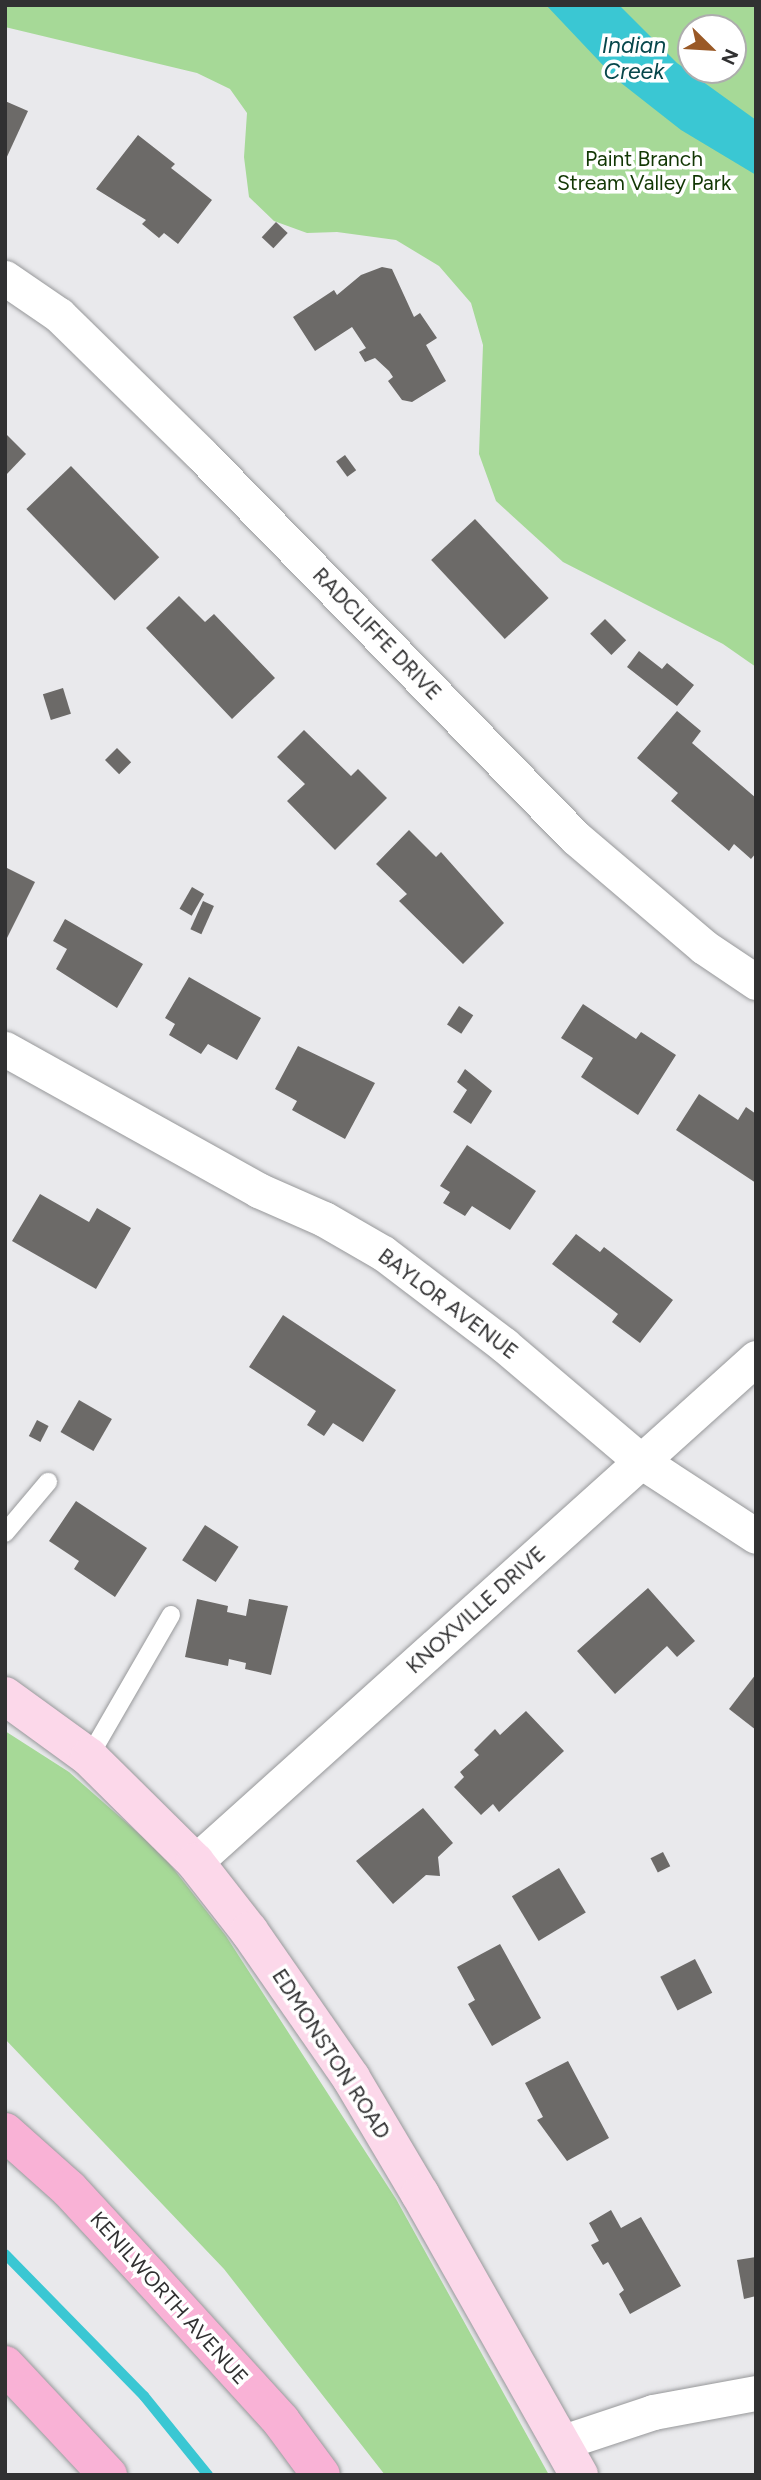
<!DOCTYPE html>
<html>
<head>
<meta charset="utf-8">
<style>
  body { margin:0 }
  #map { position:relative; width:761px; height:2480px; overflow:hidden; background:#e9e9ec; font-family:Figtree,sans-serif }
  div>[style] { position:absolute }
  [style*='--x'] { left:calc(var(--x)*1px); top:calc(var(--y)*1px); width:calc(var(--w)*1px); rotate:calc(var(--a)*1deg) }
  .green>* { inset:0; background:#a6d997 }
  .water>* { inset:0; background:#3ac7d3 }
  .stream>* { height:10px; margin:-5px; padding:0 5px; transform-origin:5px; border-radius:5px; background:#3ac7d3 }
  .building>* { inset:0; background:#6c6a68; transform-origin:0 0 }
  .roads { filter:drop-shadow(0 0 2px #97989a) drop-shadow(0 0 2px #97989a) }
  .lane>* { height:18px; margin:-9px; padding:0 9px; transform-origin:9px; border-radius:9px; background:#fff }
  .street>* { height:35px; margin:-17.5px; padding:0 17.5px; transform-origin:17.5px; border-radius:17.5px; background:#fff }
  .secondary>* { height:38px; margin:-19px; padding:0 19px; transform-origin:19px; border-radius:19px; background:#fcd8ea }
  .primary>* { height:38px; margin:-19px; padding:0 19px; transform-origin:19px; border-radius:19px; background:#f9b2d6 }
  span { translate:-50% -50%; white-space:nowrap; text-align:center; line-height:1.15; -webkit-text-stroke:7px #fff; paint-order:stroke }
  .park-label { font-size:21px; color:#123704 }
  .street-label { font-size:21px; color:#313132 }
  .water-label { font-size:23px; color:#07474b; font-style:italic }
  .frame { position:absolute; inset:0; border:7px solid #313132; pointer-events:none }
  .north { position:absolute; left:677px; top:14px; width:70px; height:70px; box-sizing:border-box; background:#fff; border:2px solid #adadad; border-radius:50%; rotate:114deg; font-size:19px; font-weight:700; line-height:28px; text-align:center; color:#313132 }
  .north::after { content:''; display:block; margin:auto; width:24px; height:32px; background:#9a5926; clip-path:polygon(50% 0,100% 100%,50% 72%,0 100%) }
</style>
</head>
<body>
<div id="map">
  <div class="green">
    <i style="clip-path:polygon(evenodd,5px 5px,756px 5px,756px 667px,723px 644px,563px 562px,496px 501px,479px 454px,483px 345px,471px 303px,439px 266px,396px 240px,337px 232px,307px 233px,274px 221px,249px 197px,244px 157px,247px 113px,230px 89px,197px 73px,5px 27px,5px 5px,691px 28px,733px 28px,733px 70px,691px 70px,691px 28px)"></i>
    <i style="clip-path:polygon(5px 1731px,69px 1772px,162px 1854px,226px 1936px,396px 2199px,549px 2475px,385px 2475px,224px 2269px,5px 2039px)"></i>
  </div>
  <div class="water">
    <i style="clip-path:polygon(546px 5px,619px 5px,677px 63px,756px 120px,756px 175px,681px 130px,616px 79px)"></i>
  </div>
  <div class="stream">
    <i style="--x:5;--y:2254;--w:199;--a:45.6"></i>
    <i style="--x:144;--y:2396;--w:102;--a:51"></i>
  </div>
  <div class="building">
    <i style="clip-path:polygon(5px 101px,28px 111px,5px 161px)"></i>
    <i style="clip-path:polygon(138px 135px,175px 164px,171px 168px,212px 200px,178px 244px,164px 233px,159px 238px,142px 224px,146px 220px,96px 189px)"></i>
    <i style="left:276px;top:222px;width:16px;height:21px;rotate:43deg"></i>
    <i style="clip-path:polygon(382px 267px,392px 269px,414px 317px,420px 313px,437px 338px,426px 345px,446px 381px,412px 402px,402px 400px,388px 381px,393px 377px,389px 371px,375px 358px,365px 362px,359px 352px,366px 348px,352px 327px,315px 351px,293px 317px,334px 290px,337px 295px,361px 275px)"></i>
    <i style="clip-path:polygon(5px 433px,26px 454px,5px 476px)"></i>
    <i style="left:345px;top:455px;width:19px;height:11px;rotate:54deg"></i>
    <i style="left:71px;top:466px;width:127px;height:62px;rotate:46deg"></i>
    <i style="left:475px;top:519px;width:108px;height:60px;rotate:47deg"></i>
    <i style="clip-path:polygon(179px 596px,205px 622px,214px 614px,275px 678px,232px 719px,146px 628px)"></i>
    <i style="left:605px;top:619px;width:30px;height:21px;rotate:45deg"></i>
    <i style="clip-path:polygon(639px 651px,662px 669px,667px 663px,694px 685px,677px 706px,627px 667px)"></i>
    <i style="left:63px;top:688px;width:27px;height:21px;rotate:73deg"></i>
    <i style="clip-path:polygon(677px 711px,701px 731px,692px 743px,756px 798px,756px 853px,751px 859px,734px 844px,729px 851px,671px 801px,678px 793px,637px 758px)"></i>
    <i style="clip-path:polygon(304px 730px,351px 776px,358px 769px,387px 798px,335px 850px,287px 801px,305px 784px,277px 757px)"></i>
    <i style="left:117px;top:748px;width:20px;height:17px;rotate:45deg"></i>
    <i style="clip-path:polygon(409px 830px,436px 857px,441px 852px,504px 923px,463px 964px,399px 901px,407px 894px,376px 864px)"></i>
    <i style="clip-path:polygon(5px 867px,35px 882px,5px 942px)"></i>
    <i style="left:192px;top:887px;width:14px;height:25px;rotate:30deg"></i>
    <i style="left:203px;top:901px;width:12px;height:31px;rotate:24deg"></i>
    <i style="clip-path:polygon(65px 919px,143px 964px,117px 1008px,56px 969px,67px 949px,53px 941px)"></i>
    <i style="clip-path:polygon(189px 977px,261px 1018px,237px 1060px,208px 1044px,201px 1054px,169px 1035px,175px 1024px,165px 1018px)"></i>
    <i style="clip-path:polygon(583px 1004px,636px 1039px,641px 1032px,676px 1055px,638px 1115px,581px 1077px,593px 1058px,561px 1038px)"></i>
    <i style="left:459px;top:1006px;width:17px;height:22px;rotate:33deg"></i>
    <i style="clip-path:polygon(298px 1046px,375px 1083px,345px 1139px,292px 1110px,297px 1101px,275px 1089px)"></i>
    <i style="clip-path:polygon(465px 1069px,492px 1091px,471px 1124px,453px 1112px,467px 1090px,457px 1082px)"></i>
    <i style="clip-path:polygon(699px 1094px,738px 1120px,746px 1107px,756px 1114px,756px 1183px,676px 1130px)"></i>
    <i style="clip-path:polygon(467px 1145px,536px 1191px,510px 1230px,472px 1206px,465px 1216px,443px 1203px,450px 1192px,440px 1186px)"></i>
    <i style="clip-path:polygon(40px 1194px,89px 1222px,97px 1208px,131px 1228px,96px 1289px,12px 1241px)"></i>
    <i style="clip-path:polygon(576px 1234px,600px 1252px,604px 1247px,673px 1300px,640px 1343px,612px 1322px,618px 1314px,552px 1264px)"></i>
    <i style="clip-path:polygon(283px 1315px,396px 1390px,363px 1442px,333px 1423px,324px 1436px,307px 1425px,316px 1411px,249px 1367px)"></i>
    <i style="left:79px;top:1400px;width:38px;height:37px;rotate:30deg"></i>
    <i style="left:37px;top:1420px;width:13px;height:18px;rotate:27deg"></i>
    <i style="clip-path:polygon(76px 1501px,147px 1548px,115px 1597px,74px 1569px,79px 1561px,49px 1541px)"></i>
    <i style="left:205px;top:1525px;width:40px;height:42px;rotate:33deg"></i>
    <i style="clip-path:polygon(648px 1588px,695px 1641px,677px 1657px,667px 1646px,615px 1694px,577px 1651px)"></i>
    <i style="clip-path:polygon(197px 1599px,228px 1606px,227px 1612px,246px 1616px,249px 1599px,288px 1606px,271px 1675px,245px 1669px,246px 1663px,229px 1659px,228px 1666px,185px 1657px)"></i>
    <i style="clip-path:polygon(756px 1674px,756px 1730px,729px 1709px)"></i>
    <i style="clip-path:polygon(526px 1711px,564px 1751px,499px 1812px,493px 1804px,481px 1815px,454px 1787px,464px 1777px,460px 1772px,479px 1755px,474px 1750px,495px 1729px,500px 1735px)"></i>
    <i style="clip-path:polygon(423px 1808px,453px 1843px,438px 1857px,440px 1876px,426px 1875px,393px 1904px,356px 1861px)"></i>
    <i style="left:663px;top:1852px;width:16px;height:14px;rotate:63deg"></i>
    <i style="left:559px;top:1868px;width:52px;height:55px;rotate:59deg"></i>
    <i style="clip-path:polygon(500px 1944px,541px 2018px,492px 2046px,468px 2004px,475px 2000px,457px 1967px)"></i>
    <i style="left:695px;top:1959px;width:38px;height:39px;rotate:63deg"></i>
    <i style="clip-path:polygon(568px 2061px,609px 2138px,567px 2161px,537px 2120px,543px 2117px,525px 2083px)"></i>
    <i style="clip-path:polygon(611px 2210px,621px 2228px,641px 2217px,681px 2286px,630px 2314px,619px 2294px,624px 2290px,608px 2262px,603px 2265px,591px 2245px,599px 2241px,589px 2223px)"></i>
    <i style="clip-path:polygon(756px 2257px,756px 2296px,744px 2299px,737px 2260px)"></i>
  </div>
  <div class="roads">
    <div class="lane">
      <i style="--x:5;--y:1533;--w:67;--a:-49.9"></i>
      <i style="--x:89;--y:1757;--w:164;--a:-60"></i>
    </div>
    <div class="street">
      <i style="--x:5;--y:278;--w:65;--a:34.4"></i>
      <i style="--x:59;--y:315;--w:197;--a:44.4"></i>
      <i style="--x:200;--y:453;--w:538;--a:45.68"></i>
      <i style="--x:576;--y:838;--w:168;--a:40.4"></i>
      <i style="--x:704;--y:947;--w:63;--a:33.9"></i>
      <i style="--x:5;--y:1049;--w:290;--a:29.1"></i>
      <i style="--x:258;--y:1190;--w:72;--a:23.7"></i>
      <i style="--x:324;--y:1219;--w:68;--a:30"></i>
      <i style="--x:383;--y:1253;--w:152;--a:37.2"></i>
      <i style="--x:504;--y:1345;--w:180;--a:40.3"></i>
      <i style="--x:641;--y:1461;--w:137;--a:33.1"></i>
      <i style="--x:195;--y:1862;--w:754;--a:-41.94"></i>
      <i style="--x:560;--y:2443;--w:98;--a:-18.4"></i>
      <i style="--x:653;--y:2412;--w:105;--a:-10.5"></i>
    </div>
    <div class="secondary">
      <i style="--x:5;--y:1696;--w:104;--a:36"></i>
      <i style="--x:89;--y:1757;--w:149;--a:44.7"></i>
      <i style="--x:195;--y:1862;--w:88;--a:52"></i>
      <i style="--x:249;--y:1931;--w:179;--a:55.2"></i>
      <i style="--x:351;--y:2078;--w:135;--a:59.3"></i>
      <i style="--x:420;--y:2194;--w:323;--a:60.5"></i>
    </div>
    <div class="primary">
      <i style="--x:5;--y:2132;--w:86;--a:41.7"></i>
      <i style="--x:69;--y:2189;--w:122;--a:47.3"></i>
      <i style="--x:152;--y:2279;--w:192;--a:47.7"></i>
      <i style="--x:281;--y:2421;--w:67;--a:53.5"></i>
      <i style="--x:5;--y:2365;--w:151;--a:46.9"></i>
    </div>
  </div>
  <div class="park-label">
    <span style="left:644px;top:171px">Paint Branch<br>Stream Valley Park</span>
  </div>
  <div class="street-label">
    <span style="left:377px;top:634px;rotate:46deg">RADCLIFFE DRIVE</span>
    <span style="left:448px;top:1304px;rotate:37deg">BAYLOR AVENUE</span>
    <span style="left:476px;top:1610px;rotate:-42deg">KNOXVILLE DRIVE</span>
    <span style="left:331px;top:2054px;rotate:57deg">EDMONSTON ROAD</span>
    <span style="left:169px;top:2298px;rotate:48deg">KENILWORTH AVENUE</span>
  </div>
  <div class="water-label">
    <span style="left:634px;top:58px">Indian<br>Creek</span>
  </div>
  <div class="frame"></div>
  <div class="north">N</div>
</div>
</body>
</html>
